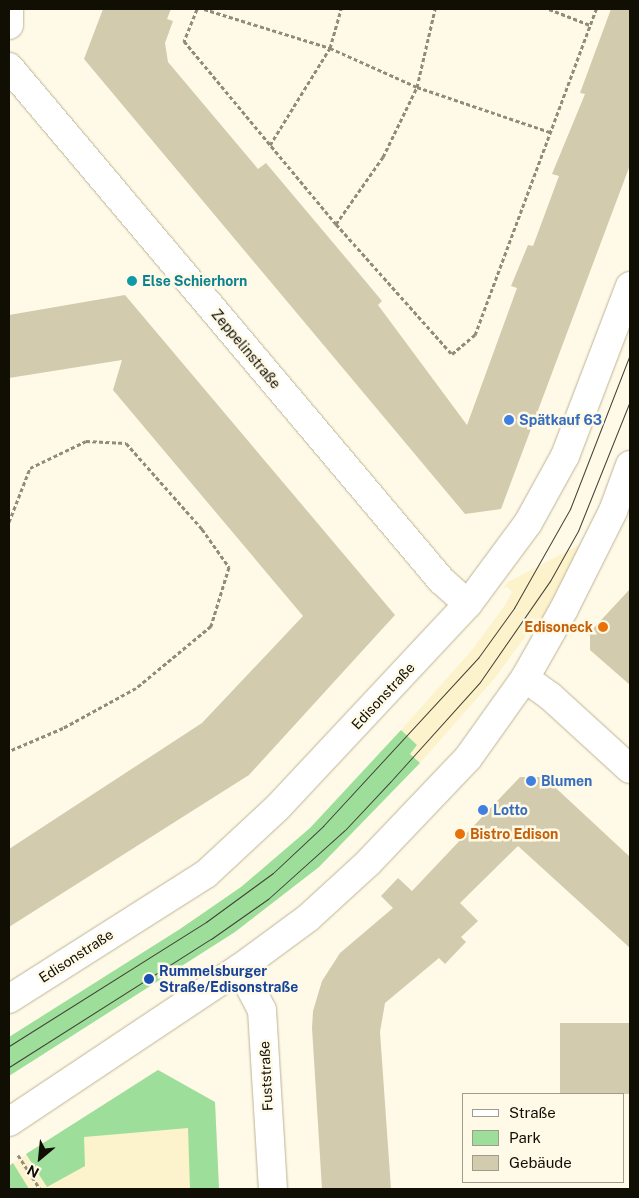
<!DOCTYPE html>
<html>
<head>
<meta charset="utf-8">
<style>
  body { margin:0 }
  #map { position:relative; width:639px; height:1198px; overflow:hidden; background:#fffae7; font-family:"Public Sans",sans-serif }
  div>[style] { position:absolute }
  [style*='--x'] { left:calc(var(--x)*1px); top:calc(var(--y)*1px); width:calc(var(--w)*1px); rotate:calc(var(--a)*1deg) }
  .built>* { inset:0; background:#fcf2cb }
  .green>* { inset:0; background:#9cde9a }
  .building>* { inset:0; background:#d3cbad; transform-origin:0 0 }
  .path>* { height:3px; margin-top:-1.5px; transform-origin:0; background:repeating-linear-gradient(90deg,#908c7d 0 4px,transparent 0 6.5px) }
  .roads { filter:drop-shadow(0 0 1px #bcb497) drop-shadow(0 0 1px #bcb497) }
  .street>* { height:28px; margin:-14px; padding:0 14px; transform-origin:14px; border-radius:14px; background:#fff }
  .secondary>* { height:28px; margin:-14px; padding:0 14px; transform-origin:14px; border-radius:14px; background:#fff }
  .tram>* { height:1px; margin:-0.5px; padding:0 0.5px; transform-origin:0.5px; border-radius:0.5px; background:#434034 }
  .dots>* { width:14px; height:14px; translate:-50% -50%; box-sizing:border-box; border:2px solid #fffae7; border-radius:50% }
  span { translate:-50% -50%; white-space:nowrap; text-align:center; line-height:1.15; -webkit-text-stroke:5px #fffae7; paint-order:stroke }
  .culture-label { font-size:14px; color:#0d838f; font-weight:700 }
  .left { translate:0 -50%; text-align:left }
  .street-label { font-size:14px; color:#110e04 }
  .shop-label { font-size:14px; color:#366cbe; font-weight:700 }
  .food-label { font-size:14px; color:#c56008; font-weight:700 }
  .right { translate:-100% -50%; text-align:right }
  .transit-label { font-size:14px; color:#164399; font-weight:700 }
  .frame { position:absolute; inset:0; border:10px solid #110e04; pointer-events:none }
  .legend { position:absolute; left:462px; top:1093px; width:162px; height:90px; box-sizing:border-box; background:#fffae7; border:1px solid #a09c8c; margin:0; padding:6px 9px; list-style:none; font-size:15px; color:#110e04 }
  .legend li { display:flex; align-items:center; gap:10px; height:25px }
  .legend b { width:25px; border:1px solid #a09c8c }
  .north { position:absolute; left:15px; top:1133px; width:50px; height:50px; -webkit-text-stroke:4px #fffae7; paint-order:stroke; rotate:208deg; font-size:14px; font-weight:700; line-height:20px; text-align:center; color:#110e04 }
  .north::after { content:''; display:block; margin:auto; width:18px; height:22px; background:#110e04; clip-path:polygon(50% 0,100% 100%,50% 72%,0 100%) }
</style>
</head>
<body>
<div id="map">
  <div class="built">
    <i style="clip-path:polygon(581px 544px,533px 636px,528px 633px,494px 679px,420px 763px,409px 754px,417px 745px,401px 730px,472px 650px,505px 605px,512px 592px,507px 587px,502px 589px,508px 582px)"></i>
    <i style="clip-path:polygon(158px 1070px,215px 1102px,219px 1189px,9px 1189px,9px 1166px)"></i>
  </div>
  <div class="green">
    <i style="clip-path:polygon(401px 730px,417px 745px,410px 754px,420px 763px,319px 867px,235px 932px,9px 1076px,9px 1037px,180px 929px,241px 887px,310px 828px)"></i>
    <i style="clip-path:polygon(158px 1070px,215px 1102px,219px 1189px,190px 1189px,188px 1128px,84px 1137px,85px 1166px,47px 1187px,26px 1154px)"></i>
    <i style="clip-path:polygon(13px 1163px,29px 1189px,9px 1189px,9px 1166px)"></i>
  </div>
  <div class="building">
    <i style="clip-path:polygon(103px 9px,171px 9px,167px 19px,173px 21px,165px 43px,168px 62px,258px 169px,266px 163px,367px 283px,382px 301px,378px 305px,467px 425px,517px 288px,511px 286px,528px 245px,533px 246px,559px 176px,552px 174px,585px 94px,580px 93px,611px 9px,630px 9px,630px 165px,501px 509px,465px 514px,84px 59px)"></i>
    <i style="clip-path:polygon(125px 295px,395px 615px,249px 775px,9px 927px,9px 849px,202px 723px,303px 616px,113px 390px,122px 360px,9px 378px,9px 315px)"></i>
    <i style="clip-path:polygon(630px 589px,630px 685px,590px 650px,590px 632px)"></i>
    <i style="clip-path:polygon(520px 777px,544px 777px,630px 857px,630px 948px,518px 846px,460px 903px,478px 921px,461px 937px,466px 942px,445px 964px,439px 958px,385px 1003px,380px 1032px,391px 1189px,322px 1189px,312px 1028px,313px 1011px,322px 981px,340px 953px,393px 908px,381px 896px,398px 878px,412px 891px)"></i>
    <i style="left:630px;top:1023px;width:71px;height:70px;rotate:90deg"></i>
  </div>
  <div class="path">
    <i style="--x:197;--y:9;--w:35;--a:112"></i>
    <i style="--x:184;--y:41;--w:238;--a:50.3"></i>
    <i style="--x:336;--y:224;--w:174;--a:48.3"></i>
    <i style="--x:452;--y:354;--w:30;--a:-40"></i>
    <i style="--x:475;--y:335;--w:348;--a:-69.6"></i>
    <i style="--x:204;--y:9;--w:132;--a:17.2"></i>
    <i style="--x:330;--y:48;--w:95;--a:24.1"></i>
    <i style="--x:417;--y:87;--w:140;--a:18.7"></i>
    <i style="--x:549;--y:9;--w:44;--a:21.3"></i>
    <i style="--x:270;--y:145;--w:114;--a:-58.3"></i>
    <i style="--x:330;--y:48;--w:41;--a:-74.2"></i>
    <i style="--x:336;--y:224;--w:82;--a:-55"></i>
    <i style="--x:383;--y:157;--w:78;--a:-64.1"></i>
    <i style="--x:417;--y:87;--w:80;--a:-77"></i>
    <i style="--x:9;--y:522;--w:58;--a:-68.7"></i>
    <i style="--x:30;--y:468;--w:62;--a:-25.7"></i>
    <i style="--x:86;--y:441;--w:40;--a:2.9"></i>
    <i style="--x:126;--y:443;--w:115;--a:48.5"></i>
    <i style="--x:202;--y:529;--w:47;--a:54.6"></i>
    <i style="--x:229;--y:567;--w:62;--a:107"></i>
    <i style="--x:211;--y:626;--w:97;--a:140.4"></i>
    <i style="--x:136;--y:688;--w:83;--a:151.3"></i>
    <i style="--x:63;--y:728;--w:59;--a:156.9"></i>
    <i style="--x:18;--y:1155;--w:40;--a:57.1"></i>
  </div>
  <div class="roads">
    <div class="street">
      <i style="--x:9;--y:25;--w:16;--a:-90"></i>
      <i style="--x:9;--y:67;--w:671;--a:49.9"></i>
      <i style="--x:441;--y:580;--w:36;--a:42"></i>
      <i style="--x:525;--y:678;--w:31;--a:36"></i>
      <i style="--x:550;--y:696;--w:108;--a:42.4"></i>
      <i style="--x:240;--y:968;--w:47;--a:62.4"></i>
      <i style="--x:262;--y:1010;--w:179;--a:86.5"></i>
    </div>
    <div class="secondary">
      <i style="--x:9;--y:999;--w:233;--a:-32.4"></i>
      <i style="--x:206;--y:874;--w:98;--a:-42.9"></i>
      <i style="--x:278;--y:807;--w:278;--a:-46.9"></i>
      <i style="--x:468;--y:604;--w:101;--a:-53.5"></i>
      <i style="--x:528;--y:523;--w:77;--a:-61.1"></i>
      <i style="--x:565;--y:456;--w:182;--a:-69.1"></i>
      <i style="--x:9;--y:1122;--w:278;--a:-33.7"></i>
      <i style="--x:240;--y:968;--w:84;--a:-36.3"></i>
      <i style="--x:308;--y:918;--w:81;--a:-42.5"></i>
      <i style="--x:368;--y:863;--w:145;--a:-46.4"></i>
      <i style="--x:468;--y:758;--w:98;--a:-54.5"></i>
      <i style="--x:525;--y:678;--w:79;--a:-60.5"></i>
      <i style="--x:564;--y:609;--w:110;--a:-63.4"></i>
      <i style="--x:613;--y:511;--w:49;--a:-69.7"></i>
    </div>
  </div>
  <div class="tram">
    <i style="--x:9;--y:1046;--w:233;--a:-32.2"></i>
    <i style="--x:206;--y:922;--w:83;--a:-36.2"></i>
    <i style="--x:273;--y:873;--w:69;--a:-43.2"></i>
    <i style="--x:323;--y:826;--w:229;--a:-47.3"></i>
    <i style="--x:478;--y:658;--w:62;--a:-54.2"></i>
    <i style="--x:514;--y:608;--w:114;--a:-60.5"></i>
    <i style="--x:570;--y:509;--w:166;--a:-68.8"></i>
    <i style="--x:9;--y:1067;--w:239;--a:-32.4"></i>
    <i style="--x:211;--y:939;--w:70;--a:-35.1"></i>
    <i style="--x:268;--y:899;--w:103;--a:-41.9"></i>
    <i style="--x:345;--y:830;--w:67;--a:-46.8"></i>
    <i style="--x:391;--y:781;--w:133;--a:-48"></i>
    <i style="--x:480;--y:682;--w:123;--a:-55.3"></i>
    <i style="--x:550;--y:581;--w:57;--a:-60.8"></i>
    <i style="--x:578;--y:531;--w:140;--a:-68.2"></i>
  </div>
  <div class="dots">
    <i style="left:132px;top:281px;background:#0f9aa8"></i>
    <i style="left:509px;top:420px;background:#3f7fe0"></i>
    <i style="left:603px;top:627px;background:#e8710a"></i>
    <i style="left:531px;top:781px;background:#3f7fe0"></i>
    <i style="left:483px;top:810px;background:#3f7fe0"></i>
    <i style="left:460px;top:834px;background:#e8710a"></i>
    <i style="left:149px;top:979px;background:#1a4fb4"></i>
  </div>
  <div class="culture-label">
    <span class="left" style="left:142px;top:281px">Else Schierhorn</span>
  </div>
  <div class="street-label">
    <span style="left:246px;top:349px;rotate:50deg">Zeppelinstraße</span>
    <span style="left:383px;top:696px;rotate:-47deg">Edisonstraße</span>
    <span style="left:76px;top:956px;rotate:-33deg">Edisonstraße</span>
    <span style="left:266px;top:1076px;rotate:-93deg">Fuststraße</span>
  </div>
  <div class="shop-label">
    <span class="left" style="left:519px;top:420px">Spätkauf 63</span>
    <span class="left" style="left:541px;top:781px">Blumen</span>
    <span class="left" style="left:493px;top:810px">Lotto</span>
  </div>
  <div class="food-label">
    <span class="right" style="left:593px;top:627px">Edisoneck</span>
    <span class="left" style="left:470px;top:834px">Bistro Edison</span>
  </div>
  <div class="transit-label">
    <span class="left" style="left:159px;top:979px">Rummelsburger<br>Straße/Edisonstraße</span>
  </div>
  <div class="frame"></div>
  <ul class="legend">
  <li><b style="height:6px;background:#fff"></b>Straße</li>
  <li><b style="height:14px;background:#9cde9a"></b>Park</li>
  <li><b style="height:14px;background:#d3cbad"></b>Gebäude</li>
  </ul>
  <div class="north">N</div>
</div>
</body>
</html>
